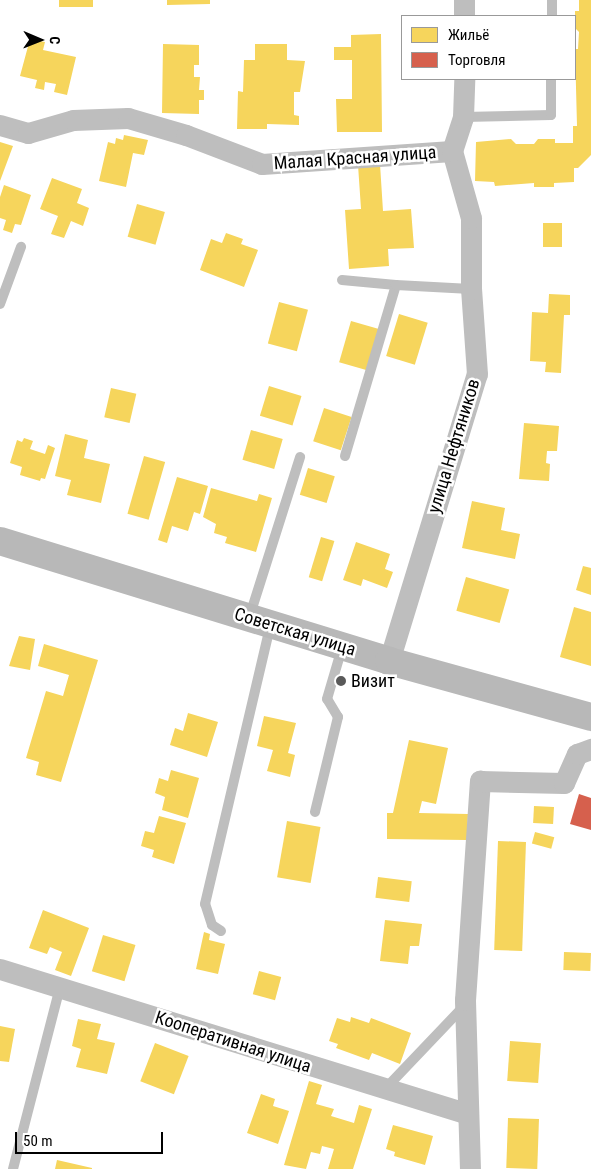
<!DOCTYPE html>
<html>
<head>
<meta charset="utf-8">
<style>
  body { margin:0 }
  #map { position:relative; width:591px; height:1169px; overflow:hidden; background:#fff; font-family:"Roboto Condensed",sans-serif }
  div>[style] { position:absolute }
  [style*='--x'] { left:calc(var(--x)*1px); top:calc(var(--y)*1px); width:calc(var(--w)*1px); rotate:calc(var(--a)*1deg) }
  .homes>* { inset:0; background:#f6d55c; transform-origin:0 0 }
  .shops>* { inset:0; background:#d6604d }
  .lane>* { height:10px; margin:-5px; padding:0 5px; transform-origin:5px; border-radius:5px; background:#bebebe }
  .street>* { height:21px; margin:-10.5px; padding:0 10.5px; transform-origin:10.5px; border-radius:10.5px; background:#bebebe }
  .secondary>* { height:28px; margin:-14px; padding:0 14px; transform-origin:14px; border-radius:14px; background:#b8b8b8 }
  .dots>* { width:14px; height:14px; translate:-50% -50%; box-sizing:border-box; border:2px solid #fff; border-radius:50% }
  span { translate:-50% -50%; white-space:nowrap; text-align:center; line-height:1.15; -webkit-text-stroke:5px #fff; paint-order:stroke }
  .street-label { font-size:18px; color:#000 }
  .poi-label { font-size:18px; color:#000 }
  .left { translate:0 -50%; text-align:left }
  .legend { position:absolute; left:401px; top:15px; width:175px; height:65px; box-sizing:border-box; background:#fff; border:1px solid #999; margin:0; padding:6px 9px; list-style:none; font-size:15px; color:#000 }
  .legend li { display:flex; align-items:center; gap:10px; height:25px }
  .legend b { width:25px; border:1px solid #999 }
  .north { position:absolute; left:15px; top:15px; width:50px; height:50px; -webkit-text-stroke:4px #fff; paint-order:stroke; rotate:91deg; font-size:14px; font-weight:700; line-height:20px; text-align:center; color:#000 }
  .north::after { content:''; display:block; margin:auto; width:18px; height:22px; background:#000; clip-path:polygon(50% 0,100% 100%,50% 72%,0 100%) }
  .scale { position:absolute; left:15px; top:1132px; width:148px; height:22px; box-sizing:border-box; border:2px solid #000; border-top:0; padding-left:6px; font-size:15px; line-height:18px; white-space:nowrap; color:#000; -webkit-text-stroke:4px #fff; paint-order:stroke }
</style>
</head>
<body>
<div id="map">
  <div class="homes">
    <i style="left:59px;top:0;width:34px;height:7px"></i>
    <i style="clip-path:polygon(167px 0,210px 0,210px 4px,167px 5px)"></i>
    <i style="clip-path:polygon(579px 0,591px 0,591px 155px,578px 168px,574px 168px,574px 182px,554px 183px,554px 187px,534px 187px,534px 183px,495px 186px,494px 182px,475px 181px,476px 142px,511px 139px,516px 144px,534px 144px,538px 139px,555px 139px,555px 143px,573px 143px,573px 126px,577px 126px,575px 49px,578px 49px,579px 32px,575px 28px,575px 11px,579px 11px)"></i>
    <i style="clip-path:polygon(381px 34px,382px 132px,337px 132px,336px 99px,352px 99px,352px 60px,334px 60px,334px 47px,351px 47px,351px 35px)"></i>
    <i style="clip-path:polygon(30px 39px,45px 42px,43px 50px,76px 57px,67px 95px,54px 92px,56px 84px,45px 82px,44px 90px,35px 88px,37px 80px,20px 76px)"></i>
    <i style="clip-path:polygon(163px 44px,199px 45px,199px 65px,194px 65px,194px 77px,200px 77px,199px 90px,204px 90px,204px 100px,199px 100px,199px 114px,162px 113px)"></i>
    <i style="clip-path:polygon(255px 44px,287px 44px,287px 60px,305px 61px,300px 92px,294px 92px,294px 115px,299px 116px,299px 125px,267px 124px,267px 129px,237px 129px,238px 91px,243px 92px,244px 60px,255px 60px)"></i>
    <i style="clip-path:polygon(124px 135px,148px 140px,144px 155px,133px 153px,126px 187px,99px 181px,108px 142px,115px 144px,116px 138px,123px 140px)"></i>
    <i style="clip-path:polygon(0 142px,13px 146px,0 181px)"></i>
    <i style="clip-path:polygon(380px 164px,383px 211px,411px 209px,414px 248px,388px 249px,389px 266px,349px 269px,345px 210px,361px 209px,358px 165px)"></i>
    <i style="clip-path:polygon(52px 178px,82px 189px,77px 203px,89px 208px,83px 226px,71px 221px,64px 238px,51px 234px,58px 216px,40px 209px)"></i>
    <i style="clip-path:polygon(4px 185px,31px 195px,21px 225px,15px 224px,12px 233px,3px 230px,6px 220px,0 218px,0 197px)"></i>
    <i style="left:137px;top:204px;width:29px;height:34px;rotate:16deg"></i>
    <i style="left:543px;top:223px;width:19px;height:24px"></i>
    <i style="clip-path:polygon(226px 233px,243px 239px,241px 244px,258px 250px,244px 287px,200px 270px,211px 239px,222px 243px)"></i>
    <i style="clip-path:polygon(549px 294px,570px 295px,570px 315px,564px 315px,561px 373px,545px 372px,546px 362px,530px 361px,532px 312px,548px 313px)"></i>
    <i style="left:279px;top:302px;width:30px;height:43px;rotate:15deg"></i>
    <i style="left:399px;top:314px;width:30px;height:44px;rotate:17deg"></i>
    <i style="left:351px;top:321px;width:29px;height:43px;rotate:16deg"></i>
    <i style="left:269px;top:386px;width:34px;height:31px;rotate:17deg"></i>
    <i style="left:111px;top:388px;width:26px;height:30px;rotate:13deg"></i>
    <i style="left:324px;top:408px;width:29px;height:35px;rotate:18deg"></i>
    <i style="clip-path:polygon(524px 423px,559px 426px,557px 451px,547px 451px,546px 463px,550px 464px,549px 481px,519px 479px)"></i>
    <i style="left:251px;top:430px;width:33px;height:31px;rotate:16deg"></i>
    <i style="clip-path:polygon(65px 434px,88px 440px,84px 458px,110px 464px,101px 503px,67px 495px,71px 480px,55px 476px)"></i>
    <i style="clip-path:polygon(24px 438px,33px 441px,30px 449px,45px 454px,48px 445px,55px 448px,45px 479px,41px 478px,40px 481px,20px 475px,22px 467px,10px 463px,17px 440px,22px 442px)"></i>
    <i style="left:144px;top:456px;width:22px;height:60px;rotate:16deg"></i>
    <i style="left:308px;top:468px;width:28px;height:28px;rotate:17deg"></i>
    <i style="clip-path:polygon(177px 477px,208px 486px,200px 514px,194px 512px,188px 531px,172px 526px,167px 543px,158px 540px)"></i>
    <i style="clip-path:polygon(211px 488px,257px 501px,259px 494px,272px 498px,256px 552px,225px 543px,227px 537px,214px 533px,216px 524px,203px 517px)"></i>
    <i style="clip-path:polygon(472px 501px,505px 508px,501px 530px,520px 534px,515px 559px,462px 548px)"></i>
    <i style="left:321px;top:537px;width:14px;height:42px;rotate:17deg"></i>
    <i style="clip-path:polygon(356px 542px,390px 554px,385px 569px,393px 572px,387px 588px,363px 579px,361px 586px,343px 580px)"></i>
    <i style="clip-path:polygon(583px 566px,591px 568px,591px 595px,576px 590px)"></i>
    <i style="left:466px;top:577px;width:45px;height:35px;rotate:16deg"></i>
    <i style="clip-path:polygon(574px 607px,591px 612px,591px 666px,560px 657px)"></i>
    <i style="clip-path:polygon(19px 636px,35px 639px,30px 670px,9px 666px)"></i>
    <i style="clip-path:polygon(44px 644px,98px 660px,61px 782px,36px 775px,39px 762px,26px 758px,46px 691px,63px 696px,69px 675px,38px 666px)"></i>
    <i style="clip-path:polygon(188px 713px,218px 722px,207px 757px,170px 745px,175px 728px,183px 731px)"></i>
    <i style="clip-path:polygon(264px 716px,296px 723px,288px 753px,295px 755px,290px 777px,267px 771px,273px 750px,257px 746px)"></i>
    <i style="clip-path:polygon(409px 740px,448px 748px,436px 804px,422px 801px,419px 813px,468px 814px,467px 840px,387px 839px,387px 813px,393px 813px)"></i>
    <i style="clip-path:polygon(171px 770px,199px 778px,188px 818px,162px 810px,165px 797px,155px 793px,159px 778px,168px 781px)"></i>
    <i style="left:534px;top:806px;width:20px;height:17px;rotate:3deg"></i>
    <i style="clip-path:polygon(159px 816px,186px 823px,174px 864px,152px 857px,154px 850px,141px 846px,145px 831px,154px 833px)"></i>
    <i style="left:287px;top:821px;width:34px;height:57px;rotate:10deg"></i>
    <i style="left:535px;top:832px;width:20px;height:12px;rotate:15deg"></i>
    <i style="left:498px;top:841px;width:28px;height:109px;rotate:2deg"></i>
    <i style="left:378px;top:877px;width:34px;height:21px;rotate:7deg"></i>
    <i style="clip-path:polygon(43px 910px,89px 928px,71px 976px,55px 970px,62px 952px,50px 947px,47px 954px,29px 948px)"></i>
    <i style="clip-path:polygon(385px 920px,422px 924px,419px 946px,410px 946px,408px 964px,380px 961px)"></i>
    <i style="clip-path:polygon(204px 932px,210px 934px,209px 940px,225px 944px,218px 974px,196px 969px)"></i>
    <i style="left:103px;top:935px;width:34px;height:38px;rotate:17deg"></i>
    <i style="left:564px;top:952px;width:27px;height:18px;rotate:2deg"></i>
    <i style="left:259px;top:971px;width:23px;height:24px;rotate:15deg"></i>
    <i style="clip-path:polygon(351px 1017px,369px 1023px,371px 1018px,411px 1033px,400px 1064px,372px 1053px,369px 1060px,336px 1048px,338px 1044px,329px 1041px,337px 1018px,350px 1022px)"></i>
    <i style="clip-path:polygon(78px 1019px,101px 1024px,97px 1039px,115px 1043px,107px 1074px,76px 1067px,81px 1049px,72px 1046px)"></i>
    <i style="clip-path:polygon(0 1026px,15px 1029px,9px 1062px,0 1061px)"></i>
    <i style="left:510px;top:1041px;width:31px;height:40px;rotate:4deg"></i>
    <i style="left:155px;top:1043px;width:36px;height:41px;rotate:21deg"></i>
    <i style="clip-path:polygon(309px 1081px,322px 1085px,316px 1104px,334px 1109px,331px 1116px,354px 1123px,359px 1105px,372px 1109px,353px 1169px,328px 1169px,334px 1149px,322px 1146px,320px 1154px,311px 1152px,306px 1169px,284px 1165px)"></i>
    <i style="clip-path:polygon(261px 1094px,275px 1099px,273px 1106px,289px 1111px,278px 1144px,247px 1133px)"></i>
    <i style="left:508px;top:1118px;width:31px;height:50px;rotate:2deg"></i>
    <i style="clip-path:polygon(393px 1125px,433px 1136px,425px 1165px,394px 1156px,395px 1152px,386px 1149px)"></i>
    <i style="clip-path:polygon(57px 1160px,92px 1168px,92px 1169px,55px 1169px)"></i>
  </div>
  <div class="shops">
    <i style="clip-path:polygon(579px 794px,591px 798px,591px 830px,570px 824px)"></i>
  </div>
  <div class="lane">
    <i style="--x:552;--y:16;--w:16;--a:-90"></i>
    <i style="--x:463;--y:117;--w:88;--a:-1.3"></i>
    <i style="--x:551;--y:115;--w:36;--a:-90"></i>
    <i style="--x:342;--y:280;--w:54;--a:5.3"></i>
    <i style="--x:0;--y:304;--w:61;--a:-69.8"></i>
    <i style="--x:345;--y:456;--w:178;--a:-73.4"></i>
    <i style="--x:396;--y:285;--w:75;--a:3.1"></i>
    <i style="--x:249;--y:618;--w:169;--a:-72.4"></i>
    <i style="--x:315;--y:812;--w:98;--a:-76.4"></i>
    <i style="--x:338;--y:717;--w:21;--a:-121"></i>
    <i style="--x:327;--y:699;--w:53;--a:-73.6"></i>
    <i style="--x:221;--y:931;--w:11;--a:-146"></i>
    <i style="--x:212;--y:925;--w:22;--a:-108"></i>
    <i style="--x:205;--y:904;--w:285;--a:-76.8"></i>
    <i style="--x:385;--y:1089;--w:115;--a:-46.4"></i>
    <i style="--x:13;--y:1169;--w:188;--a:-75.5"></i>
  </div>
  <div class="street">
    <i style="--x:464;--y:16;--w:16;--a:-90"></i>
    <i style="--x:0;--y:125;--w:29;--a:16"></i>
    <i style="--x:28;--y:133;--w:47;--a:-16.1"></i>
    <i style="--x:73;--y:120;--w:55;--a:-2.1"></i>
    <i style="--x:128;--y:118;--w:60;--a:16.3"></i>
    <i style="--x:186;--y:135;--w:81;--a:20.9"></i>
    <i style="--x:262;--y:164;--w:190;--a:-3.9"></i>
    <i style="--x:389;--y:661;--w:300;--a:-73"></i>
    <i style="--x:477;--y:374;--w:85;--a:-94"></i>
    <i style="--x:471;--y:289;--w:71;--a:-90"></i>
    <i style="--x:471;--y:218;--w:70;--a:-105.8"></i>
    <i style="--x:452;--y:151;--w:36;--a:-72"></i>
    <i style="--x:463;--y:117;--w:38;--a:-88"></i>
    <i style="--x:0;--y:969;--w:489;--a:17.2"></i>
    <i style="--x:470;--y:1169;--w:169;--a:-91.7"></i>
    <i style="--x:465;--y:1000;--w:220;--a:-86.1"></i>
    <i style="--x:480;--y:781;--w:84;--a:1.4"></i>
    <i style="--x:564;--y:783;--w:32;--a:-66"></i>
    <i style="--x:577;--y:754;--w:15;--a:-20"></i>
  </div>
  <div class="secondary">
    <i style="--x:0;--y:541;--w:407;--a:17.1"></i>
    <i style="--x:389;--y:661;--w:210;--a:15.5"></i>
  </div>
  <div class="dots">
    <i style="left:341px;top:681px;background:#595959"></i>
  </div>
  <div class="street-label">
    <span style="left:355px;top:158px;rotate:-4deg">Малая Красная улица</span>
    <span style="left:454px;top:446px;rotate:-73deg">улица Нефтяников</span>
    <span style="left:295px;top:632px;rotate:17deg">Советская улица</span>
    <span style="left:233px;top:1042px;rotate:18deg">Кооперативная улица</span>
  </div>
  <div class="poi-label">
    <span class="left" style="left:351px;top:681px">Визит</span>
  </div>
  <ul class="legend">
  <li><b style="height:14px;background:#f6d55c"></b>Жильё</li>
  <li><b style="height:14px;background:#d6604d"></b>Торговля</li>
  </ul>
  <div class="north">С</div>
  <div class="scale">50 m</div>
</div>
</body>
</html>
